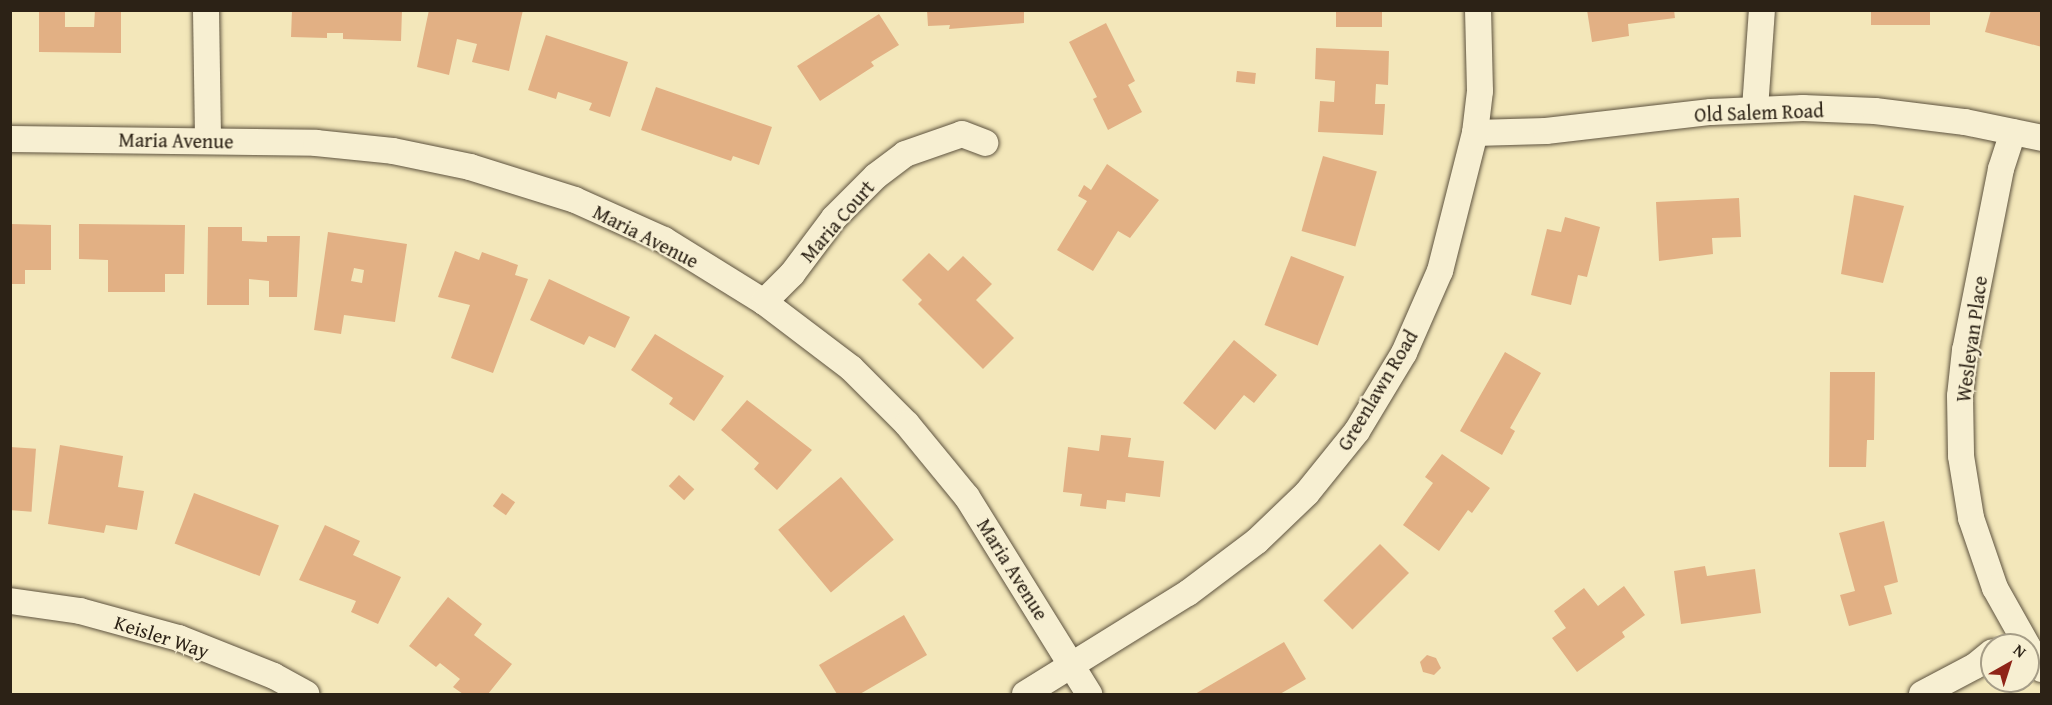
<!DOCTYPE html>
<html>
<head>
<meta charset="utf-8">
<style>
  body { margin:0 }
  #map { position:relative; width:2052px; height:705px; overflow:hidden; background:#f3e7ba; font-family:"Gentium Book Plus",serif }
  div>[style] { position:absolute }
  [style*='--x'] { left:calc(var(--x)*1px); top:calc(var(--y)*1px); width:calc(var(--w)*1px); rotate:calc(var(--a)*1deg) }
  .building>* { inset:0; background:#e2b084; transform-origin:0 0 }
  .roads { filter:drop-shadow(0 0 2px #5e533f) drop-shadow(0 0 2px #5e533f) }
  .minor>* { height:26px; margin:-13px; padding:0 13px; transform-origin:13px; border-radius:13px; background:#f7efd2 }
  span { translate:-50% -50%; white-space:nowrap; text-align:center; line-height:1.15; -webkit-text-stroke:4.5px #f7efd2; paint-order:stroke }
  .street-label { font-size:20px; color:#2c2216 }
  .frame { position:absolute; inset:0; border:12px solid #2c2216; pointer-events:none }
  .north { position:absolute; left:1980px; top:633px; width:60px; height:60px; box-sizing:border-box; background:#f7efd2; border:2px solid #a69d87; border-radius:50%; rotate:39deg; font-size:16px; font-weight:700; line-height:24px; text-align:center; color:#2c2216 }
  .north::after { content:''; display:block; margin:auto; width:21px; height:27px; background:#8f2418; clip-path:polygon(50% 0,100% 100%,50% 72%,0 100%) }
</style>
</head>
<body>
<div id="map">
  <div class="building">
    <i style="clip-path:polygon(39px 10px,65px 10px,65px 27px,94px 27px,95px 10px,121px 10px,121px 53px,39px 52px)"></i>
    <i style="clip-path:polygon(292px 10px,402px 10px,401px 41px,343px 39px,343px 33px,327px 33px,327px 38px,291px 37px)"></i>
    <i style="clip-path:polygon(429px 10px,523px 10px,509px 71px,472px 62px,477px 44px,457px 39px,449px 75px,417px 67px)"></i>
    <i style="clip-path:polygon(927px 10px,1024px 10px,1024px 23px,949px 29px,950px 25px,928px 26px)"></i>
    <i style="left:1336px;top:10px;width:46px;height:17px"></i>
    <i style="clip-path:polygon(1587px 10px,1674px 10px,1675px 18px,1628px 24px,1629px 36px,1592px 42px)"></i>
    <i style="left:1871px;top:10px;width:59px;height:15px"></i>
    <i style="clip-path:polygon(1991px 10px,2042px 10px,2042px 47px,1985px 32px)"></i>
    <i style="clip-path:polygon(879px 14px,899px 45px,871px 62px,874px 66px,820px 101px,797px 66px)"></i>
    <i style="clip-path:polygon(1106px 23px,1135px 81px,1128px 85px,1142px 112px,1108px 130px,1093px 99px,1097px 97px,1069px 42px)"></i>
    <i style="clip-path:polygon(546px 35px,628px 62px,610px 117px,589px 110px,592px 103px,558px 92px,556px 99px,528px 90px)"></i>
    <i style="clip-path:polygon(1316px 48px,1389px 51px,1388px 85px,1376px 84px,1375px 104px,1385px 104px,1383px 135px,1318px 132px,1320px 101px,1334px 102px,1335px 81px,1315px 79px)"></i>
    <i style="left:1237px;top:71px;width:19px;height:11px;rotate:6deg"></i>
    <i style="clip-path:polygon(656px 87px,772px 127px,759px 165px,733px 156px,731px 161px,641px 130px)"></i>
    <i style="left:1323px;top:156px;width:56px;height:78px;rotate:16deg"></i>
    <i style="clip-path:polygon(1107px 164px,1159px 200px,1130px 238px,1118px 231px,1093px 271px,1057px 250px,1087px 201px,1078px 196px,1084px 185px,1091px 190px)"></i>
    <i style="clip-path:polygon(1854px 195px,1904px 206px,1883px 283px,1841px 274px)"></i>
    <i style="clip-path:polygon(1739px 198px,1741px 237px,1712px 238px,1713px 254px,1659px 261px,1656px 202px)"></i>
    <i style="clip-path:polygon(1565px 217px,1600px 227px,1587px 277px,1578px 275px,1571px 305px,1531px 295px,1547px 229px,1561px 232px)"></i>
    <i style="clip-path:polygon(10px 224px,51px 225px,51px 270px,25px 270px,25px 284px,10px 284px)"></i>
    <i style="clip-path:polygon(79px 224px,185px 225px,184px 274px,165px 274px,165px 292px,108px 292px,108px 260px,79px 259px)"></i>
    <i style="clip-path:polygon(208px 227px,242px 227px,242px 241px,267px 242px,267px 236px,300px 236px,297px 297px,269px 297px,269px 281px,249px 279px,249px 305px,207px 305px)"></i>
    <i style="clip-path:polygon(evenodd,328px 232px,407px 244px,395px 322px,344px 315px,341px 334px,314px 330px,328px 232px,354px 268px,364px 270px,362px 283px,351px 281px,354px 268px)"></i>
    <i style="clip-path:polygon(455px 251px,479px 260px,482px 252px,518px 265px,515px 275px,528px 279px,493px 373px,451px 358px,470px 305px,438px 297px)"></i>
    <i style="clip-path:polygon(929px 253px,948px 271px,963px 256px,992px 284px,976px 300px,1014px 338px,983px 369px,918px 304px,922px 300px,902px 280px)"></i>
    <i style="left:1291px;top:256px;width:57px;height:74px;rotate:21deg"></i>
    <i style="clip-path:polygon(549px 279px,630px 317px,615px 348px,589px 336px,584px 345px,530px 320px)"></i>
    <i style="clip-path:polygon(655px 334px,724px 376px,694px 421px,669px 404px,673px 398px,631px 370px)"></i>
    <i style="clip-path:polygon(1234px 340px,1277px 375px,1254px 403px,1244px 395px,1215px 430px,1183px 403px)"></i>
    <i style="clip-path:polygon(1505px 352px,1541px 373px,1510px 428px,1515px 431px,1502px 455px,1460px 431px)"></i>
    <i style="clip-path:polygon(1830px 372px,1875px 372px,1874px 440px,1867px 440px,1866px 467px,1829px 467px)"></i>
    <i style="clip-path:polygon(747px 400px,812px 450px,777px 490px,754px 469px,759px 463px,721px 430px)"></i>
    <i style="clip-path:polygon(1101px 435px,1131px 438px,1128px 457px,1164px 461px,1160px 497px,1126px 493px,1125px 502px,1107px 500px,1106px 509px,1080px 506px,1082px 494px,1063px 492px,1068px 447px,1099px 451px)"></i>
    <i style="clip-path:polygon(60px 445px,123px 456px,118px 487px,144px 491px,137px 530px,106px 525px,104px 533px,48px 524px)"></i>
    <i style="left:10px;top:447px;width:26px;height:63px;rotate:4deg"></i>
    <i style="clip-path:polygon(1442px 454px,1490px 488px,1472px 513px,1468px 510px,1439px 551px,1403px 525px,1433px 483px,1425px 477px)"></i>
    <i style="left:679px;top:475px;width:21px;height:15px;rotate:43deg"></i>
    <i style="left:841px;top:477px;width:82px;height:82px;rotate:50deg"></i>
    <i style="left:194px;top:493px;width:91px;height:54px;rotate:21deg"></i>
    <i style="left:502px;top:493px;width:16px;height:16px;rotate:35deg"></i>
    <i style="clip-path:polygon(1884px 521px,1898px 582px,1884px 586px,1892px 614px,1849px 626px,1840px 595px,1855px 591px,1839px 533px)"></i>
    <i style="clip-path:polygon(325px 525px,360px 541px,353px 555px,401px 577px,378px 624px,351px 612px,356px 601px,299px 580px)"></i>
    <i style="left:1380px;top:544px;width:41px;height:80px;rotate:45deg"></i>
    <i style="clip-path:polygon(1705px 566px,1707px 576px,1755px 569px,1761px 613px,1681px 624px,1674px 571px)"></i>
    <i style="clip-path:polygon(1624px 586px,1645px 615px,1622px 632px,1625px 637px,1577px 672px,1552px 638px,1566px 628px,1554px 611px,1584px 588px,1598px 606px)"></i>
    <i style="clip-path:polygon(448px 597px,482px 624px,474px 635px,512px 664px,488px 694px,463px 694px,453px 687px,460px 679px,440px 663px,436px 667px,409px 646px)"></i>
    <i style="clip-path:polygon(904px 615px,927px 655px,860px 694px,837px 694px,819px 665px)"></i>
    <i style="clip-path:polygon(1284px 642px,1306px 679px,1280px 694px,1195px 694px)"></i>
    <i style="clip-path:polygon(1427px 655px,1436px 658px,1441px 668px,1434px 675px,1423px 672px,1420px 662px)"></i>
  </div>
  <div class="roads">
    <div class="minor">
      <i style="--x:206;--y:10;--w:130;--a:89.1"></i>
      <i style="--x:1755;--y:109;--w:99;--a:-86"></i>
      <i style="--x:2013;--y:132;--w:39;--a:108"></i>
      <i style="--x:2001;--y:169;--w:185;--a:101.2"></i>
      <i style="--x:1965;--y:350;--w:46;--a:96.2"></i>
      <i style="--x:1960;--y:396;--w:60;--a:89"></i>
      <i style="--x:1961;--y:456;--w:63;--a:80.8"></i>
      <i style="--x:1971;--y:518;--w:74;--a:71.1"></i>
      <i style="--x:1995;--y:588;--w:65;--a:60.7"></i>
      <i style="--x:1475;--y:133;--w:71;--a:-1.6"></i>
      <i style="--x:1546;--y:131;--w:166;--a:-6.6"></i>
      <i style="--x:1711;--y:112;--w:92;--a:-2.5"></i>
      <i style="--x:1803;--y:108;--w:72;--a:2.4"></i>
      <i style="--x:1875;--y:111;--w:91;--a:7"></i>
      <i style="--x:1965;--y:122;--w:79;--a:11.7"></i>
      <i style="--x:10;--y:139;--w:306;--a:0.7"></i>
      <i style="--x:316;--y:143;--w:77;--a:5.9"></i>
      <i style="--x:393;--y:151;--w:79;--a:11.7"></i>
      <i style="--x:470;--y:167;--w:110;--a:17.4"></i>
      <i style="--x:575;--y:200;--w:98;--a:24.2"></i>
      <i style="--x:664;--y:240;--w:118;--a:31.8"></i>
      <i style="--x:764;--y:302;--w:109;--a:37.2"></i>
      <i style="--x:851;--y:368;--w:79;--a:45"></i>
      <i style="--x:907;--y:424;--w:94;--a:50.6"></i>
      <i style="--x:967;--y:497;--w:232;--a:58.2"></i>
      <i style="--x:764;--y:302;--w:40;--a:-45"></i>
      <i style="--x:792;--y:274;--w:70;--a:-53.1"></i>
      <i style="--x:834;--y:218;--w:59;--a:-45"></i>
      <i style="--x:876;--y:176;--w:36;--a:-37"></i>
      <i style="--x:905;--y:154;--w:60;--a:-19.3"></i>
      <i style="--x:962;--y:134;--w:25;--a:21"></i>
      <i style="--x:10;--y:601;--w:71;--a:8.1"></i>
      <i style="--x:80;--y:611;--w:103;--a:15.3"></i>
      <i style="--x:179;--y:638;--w:102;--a:21.8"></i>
      <i style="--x:274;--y:676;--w:37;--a:29"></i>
      <i style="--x:2028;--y:647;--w:26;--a:58"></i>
      <i style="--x:1025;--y:694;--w:192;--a:-31.8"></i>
      <i style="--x:1188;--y:593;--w:86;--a:-37"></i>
      <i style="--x:1257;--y:541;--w:69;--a:-43.8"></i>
      <i style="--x:1307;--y:493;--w:80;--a:-51.1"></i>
      <i style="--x:1357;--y:431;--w:91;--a:-58.9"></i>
      <i style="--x:1404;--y:353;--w:90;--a:-66.3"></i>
      <i style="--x:1440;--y:271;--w:142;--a:-75.8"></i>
      <i style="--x:1475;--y:133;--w:42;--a:-83.2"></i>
      <i style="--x:1480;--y:91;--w:81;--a:-91.4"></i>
      <i style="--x:1922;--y:694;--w:60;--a:-27.8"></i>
      <i style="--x:1975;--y:666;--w:22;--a:-39"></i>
    </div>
  </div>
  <div class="street-label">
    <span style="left:1759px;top:112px;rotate:-2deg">Old Salem Road</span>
    <span style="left:176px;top:140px;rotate:1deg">Maria Avenue</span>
    <span style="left:837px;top:221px;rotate:-49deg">Maria Court</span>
    <span style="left:646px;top:236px;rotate:27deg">Maria Avenue</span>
    <span style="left:1971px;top:339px;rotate:-82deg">Wesleyan Place</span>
    <span style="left:1377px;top:390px;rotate:-59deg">Greenlawn Road</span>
    <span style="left:1013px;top:569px;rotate:58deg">Maria Avenue</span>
    <span style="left:162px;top:636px;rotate:18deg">Keisler Way</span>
  </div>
  <div class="frame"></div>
  <div class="north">N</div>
</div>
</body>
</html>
